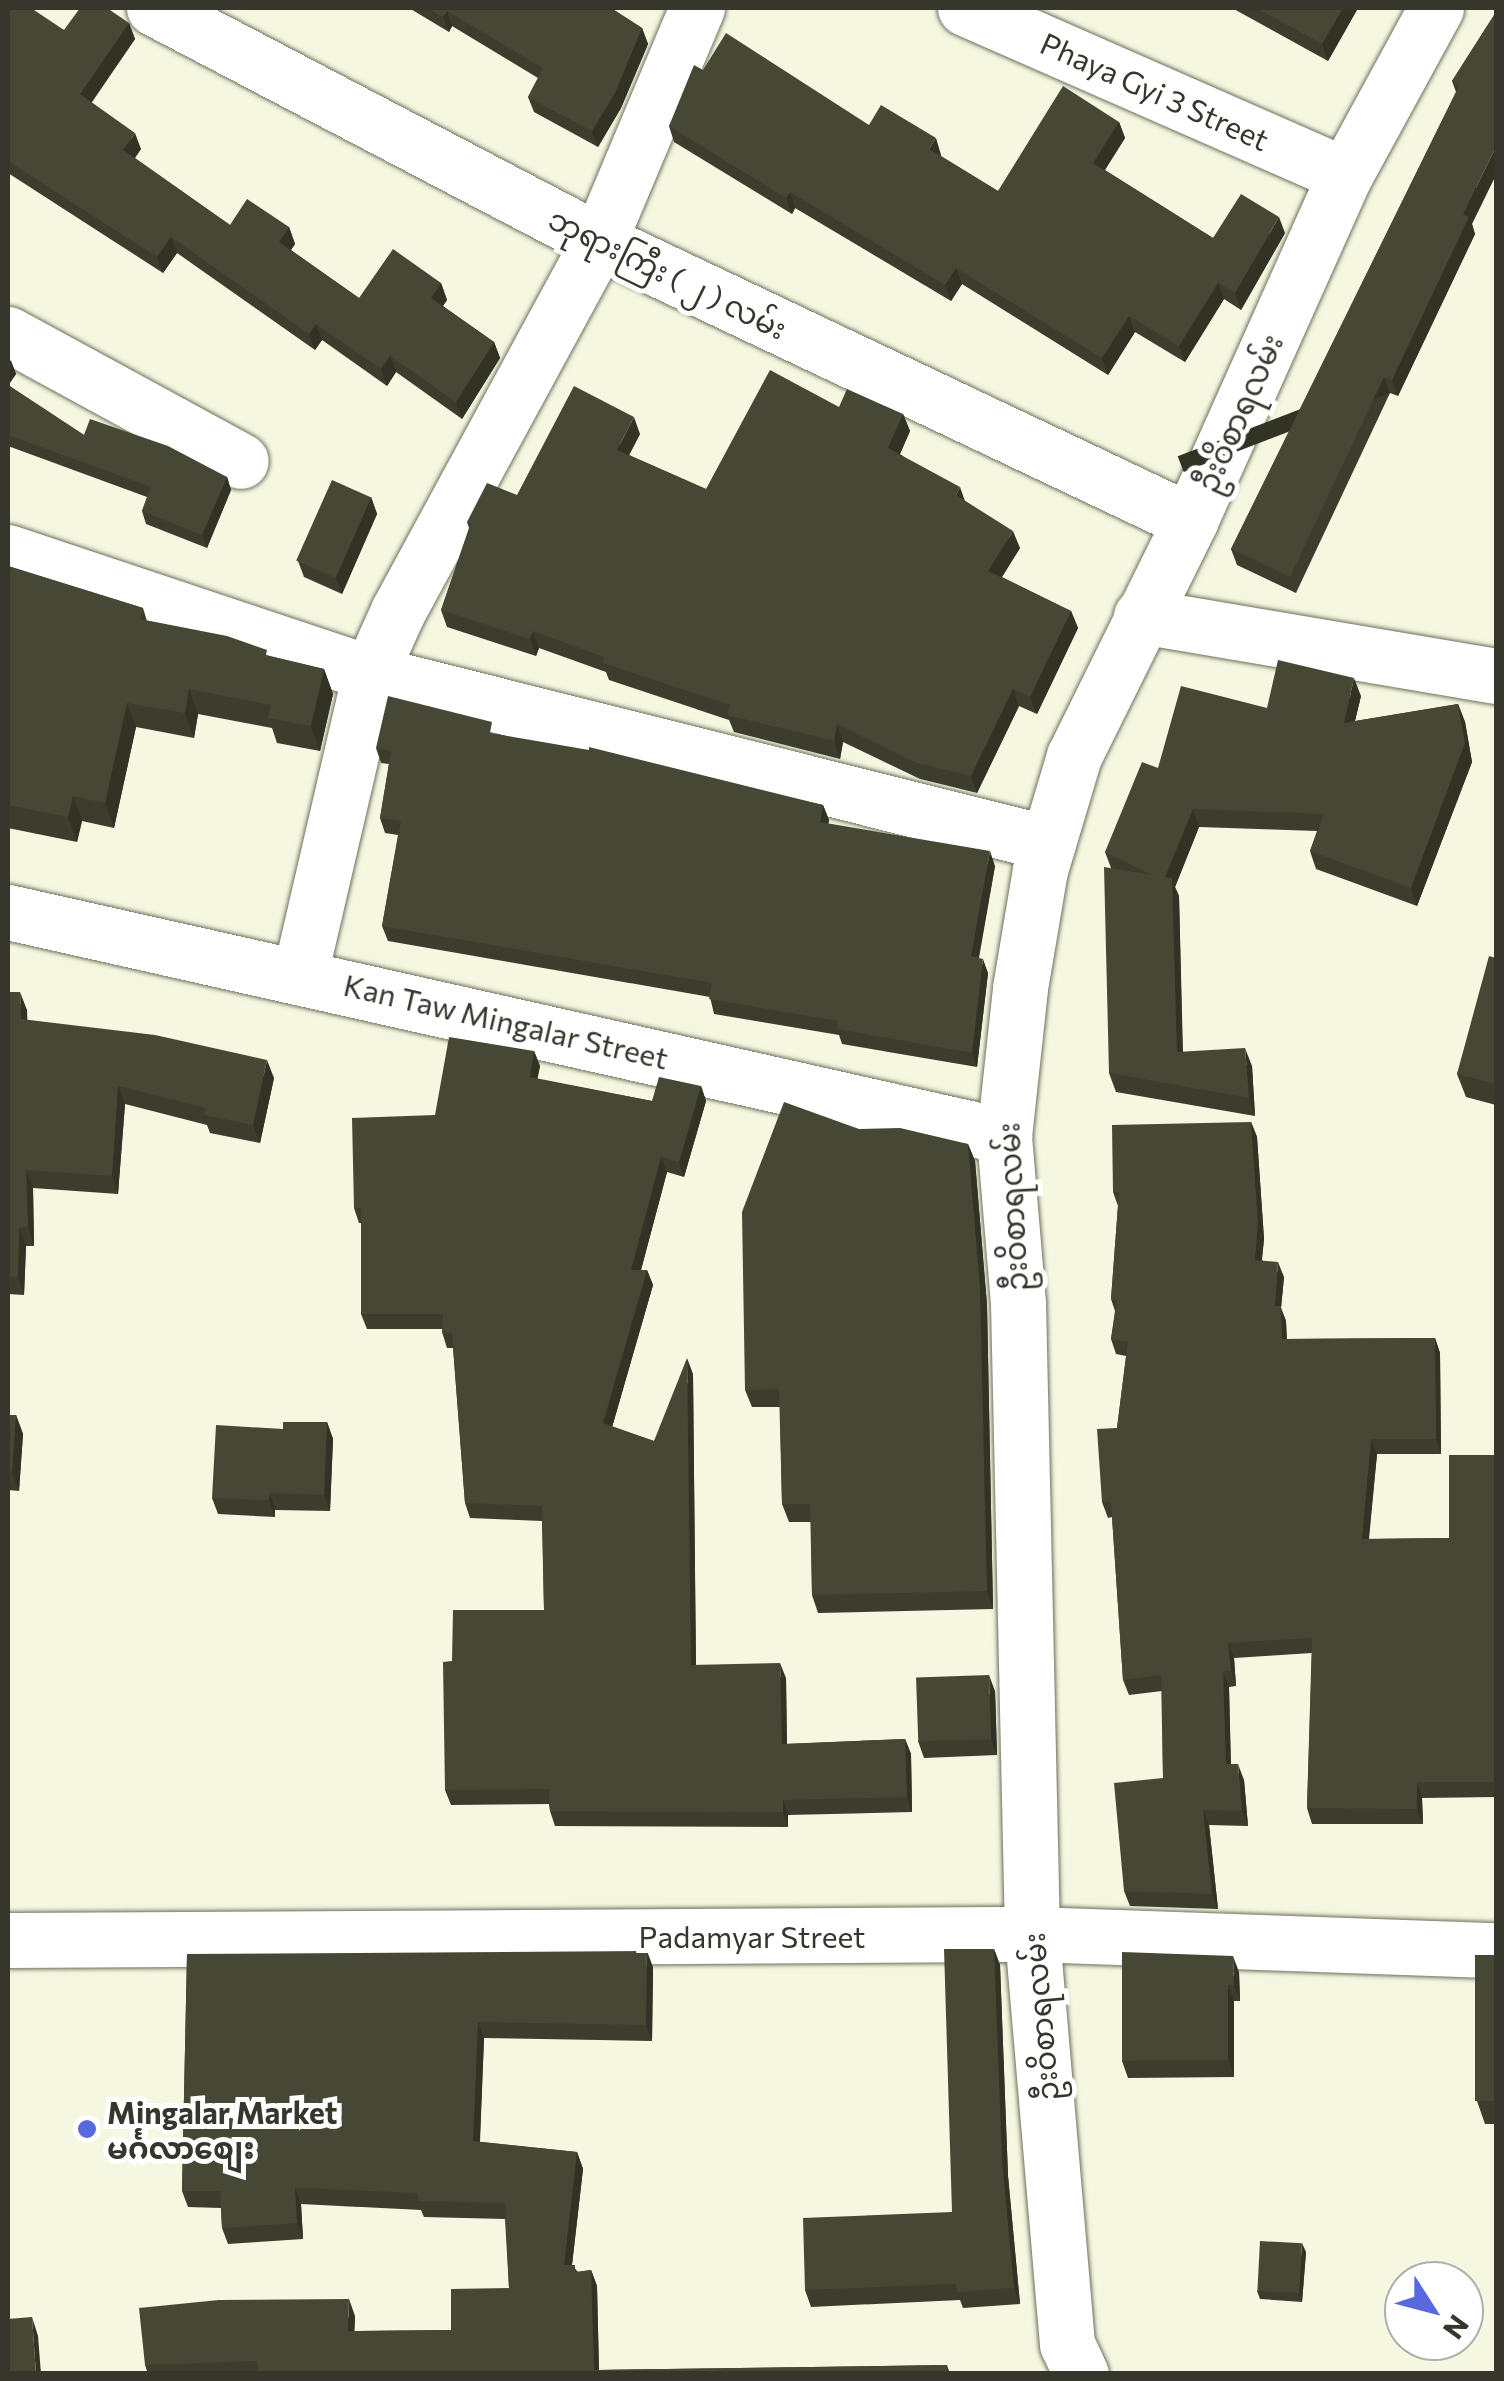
<!DOCTYPE html>
<html>
<head>
<meta charset="utf-8">
<style>
  body { margin:0 }
  #map { position:relative; width:1504px; height:2381px; overflow:hidden; background:#f6f7e1; font-family:Commissioner,"Noto Sans Myanmar",sans-serif }
  div>[style] { position:absolute }
  [style*='--x'] { left:calc(var(--x)*1px); top:calc(var(--y)*1px); width:calc(var(--w)*1px); rotate:calc(var(--a)*1deg) }
  .roads { filter:drop-shadow(0 0 2px #6e6f5c) drop-shadow(0 0 2px #6e6f5c) }
  .minor>* { height:55px; margin:-27.5px; padding:0 27.5px; transform-origin:27.5px; border-radius:27.5px; background:#fff }
  .wall>* { inset:0; background:#3d3d2e }
  .shaded-wall>* { inset:0; background:#323225; transform-origin:0 0 }
  .building>* { inset:0; background:#474735; transform-origin:0 0 }
  .dots>* { width:28px; height:28px; translate:-50% -50%; box-sizing:border-box; border:5px solid #fff; border-radius:50% }
  span { translate:-50% -50%; white-space:nowrap; text-align:center; line-height:1.15; -webkit-text-stroke:10px #fff; paint-order:stroke }
  .street-label { font-size:30px; color:#36362d }
  .poi-label { font-size:30px; color:#36362d; font-weight:700 }
  .left { translate:0 -50%; text-align:left }
  .frame { position:absolute; inset:0; border:10px solid #36362d; pointer-events:none }
  .north { position:absolute; left:1384px; top:2261px; width:100px; height:100px; box-sizing:border-box; background:#fff; border:2px solid #afafab; border-radius:50%; rotate:126deg; font-size:28px; font-weight:700; line-height:40px; text-align:center; color:#36362d }
  .north::after { content:''; display:block; margin:auto; width:35px; height:45px; background:#5869e0; clip-path:polygon(50% 0,100% 100%,50% 72%,0 100%) }
</style>
</head>
<body>
<div id="map">
  <div class="roads">
    <div class="minor">
      <i style="--x:154;--y:8;--w:502;--a:27.64"></i>
      <i style="--x:599;--y:241;--w:654;--a:25.35"></i>
      <i style="--x:965;--y:8;--w:415;--a:23.7"></i>
      <i style="--x:8;--y:334;--w:265;--a:28.6"></i>
      <i style="--x:8;--y:552;--w:382;--a:18.5"></i>
      <i style="--x:370;--y:673;--w:699;--a:14.08"></i>
      <i style="--x:1141;--y:616;--w:360;--a:9.6"></i>
      <i style="--x:8;--y:912;--w:1021;--a:12.67"></i>
      <i style="--x:300;--y:974;--w:309;--a:-76.9"></i>
      <i style="--x:370;--y:673;--w:68;--a:-65.7"></i>
      <i style="--x:398;--y:611;--w:421;--a:-61.5"></i>
      <i style="--x:599;--y:241;--w:253;--a:-67.2"></i>
      <i style="--x:8;--y:1940;--w:1024;--a:-0.34"></i>
      <i style="--x:1032;--y:1934;--w:464;--a:2"></i>
      <i style="--x:1081;--y:2374;--w:33;--a:-115"></i>
      <i style="--x:1067;--y:2344;--w:411;--a:-94.9"></i>
      <i style="--x:1032;--y:1934;--w:631;--a:-91.27"></i>
      <i style="--x:1018;--y:1303;--w:168;--a:-94.8"></i>
      <i style="--x:1004;--y:1136;--w:149;--a:-83.8"></i>
      <i style="--x:1020;--y:988;--w:120;--a:-80.4"></i>
      <i style="--x:1040;--y:870;--w:119;--a:-73.4"></i>
      <i style="--x:1074;--y:756;--w:262;--a:-63.7"></i>
      <i style="--x:1190;--y:521;--w:379;--a:-65.9"></i>
      <i style="--x:1345;--y:175;--w:190;--a:-61.4"></i>
    </div>
  </div>
  <div class="wall">
    <i style="clip-path:polygon(8px 8px,64px 30px,129px 23px,135px 39px,91px 102px,141px 149px,135px 158px,230px 225px,289px 227px,295px 244px,291px 250px,359px 298px,441px 283px,447px 300px,443px 306px,494px 342px,500px 358px,462px 419px,396px 372px,387px 386px,322px 340px,315px 350px,177px 253px,163px 273px,8px 173px)"></i>
    <i style="clip-path:polygon(409px 8px,611px 8px,642px 28px,648px 44px,621px 108px,598px 147px,534px 112px,528px 97px,538px 78px,452px 26px,449px 32px)"></i>
    <i style="clip-path:polygon(1232px 8px,1358px 8px,1328px 61px)"></i>
    <i style="clip-path:polygon(1496px 12px,1472px 224px,1475px 234px,1398px 396px,1390px 393px,1296px 593px,1237px 565px,1231px 549px,1456px 92px,1452px 81px)"></i>
    <i style="clip-path:polygon(703px 70px,869px 125px,941px 155px,941px 156px,998px 191px,1119px 122px,1125px 138px,1105px 170px,1213px 238px,1285px 233px,1241px 310px,1224px 299px,1185px 362px,1135px 332px,1108px 375px,962px 284px,951px 301px,795px 208px,792px 214px,674px 142px,669px 126px)"></i>
    <i style="clip-path:polygon(8px 358px,11px 361px,16px 374px,8px 385px,84px 435px,227px 477px,231px 490px,207px 548px,146px 524px,142px 511px,147px 497px,8px 446px)"></i>
    <i style="clip-path:polygon(839px 407px,903px 414px,910px 431px,900px 454px,965px 501px,1020px 548px,1002px 577px,1071px 611px,1078px 628px,1037px 714px,1019px 706px,977px 793px,920px 779px,843px 742px,840px 759px,734px 732px,729px 720px,609px 680px,606px 672px,539px 648px,536px 656px,447px 627px,441px 610px,469px 528px,467px 522px,517px 495px,640px 434px,629px 455px,706px 489px)"></i>
    <i style="clip-path:polygon(371px 497px,377px 514px,342px 594px,304px 577px,298px 561px)"></i>
    <i style="clip-path:polygon(8px 566px,143px 608px,147px 621px,269px 656px,324px 669px,333px 694px,320px 751px,277px 743px,272px 728px,198px 714px,194px 738px,136px 727px,114px 828px,82px 821px,77px 842px,8px 828px)"></i>
    <i style="clip-path:polygon(1361px 696px,1355px 721px,1458px 704px,1465px 722px,1472px 762px,1417px 906px,1316px 869px,1310px 851px,1317px 831px,1199px 827px,1175px 887px,1179px 896px,1183px 1052px,1252px 1066px,1255px 1116px,1116px 1092px,1109px 1073px,1111px 868px,1105px 852px,1158px 768px,1267px 708px)"></i>
    <i style="clip-path:polygon(496px 734px,823px 805px,829px 820px,828px 824px,995px 866px,979px 958px,988px 973px,977px 1067px,842px 1044px,839px 1035px,714px 1014px,710px 997px,388px 941px,382px 926px,398px 835px,385px 833px,380px 818px,389px 764px,381px 763px,376px 748px)"></i>
    <i style="clip-path:polygon(1496px 958px,1496px 1105px,1466px 1097px,1457px 1074px)"></i>
    <i style="clip-path:polygon(8px 992px,27px 1010px,27px 1020px,274px 1078px,260px 1143px,210px 1133px,207px 1125px,125px 1104px,118px 1194px,33px 1188px,34px 1246px,26px 1246px,24px 1295px,8px 1294px)"></i>
    <i style="clip-path:polygon(534px 1051px,540px 1066px,537px 1079px,652px 1101px,701px 1086px,706px 1101px,684px 1177px,667px 1172px,641px 1270px,647px 1270px,653px 1285px,612px 1427px,654px 1441px,693px 1374px,696px 1665px,786px 1678px,787px 1744px,905px 1739px,911px 1754px,912px 1812px,788px 1815px,788px 1827px,555px 1826px,550px 1811px,549px 1804px,451px 1805px,445px 1790px,452px 1661px,544px 1610px,542px 1521px,470px 1518px,465px 1503px,453px 1348px,447px 1348px,442px 1332px,442px 1329px,367px 1329px,361px 1314px,361px 1223px,359px 1223px,354px 1208px,435px 1115px)"></i>
    <i style="clip-path:polygon(1251px 1122px,1257px 1137px,1264px 1239px,1262px 1260px,1284px 1277px,1281px 1308px,1286px 1321px,1287px 1339px,1435px 1338px,1440px 1353px,1441px 1454px,1377px 1454px,1369px 1539px,1449px 1538px,1496px 1455px,1496px 1797px,1422px 1798px,1423px 1824px,1312px 1824px,1307px 1808px,1312px 1653px,1234px 1658px,1236px 1686px,1229px 1687px,1231px 1764px,1244px 1780px,1248px 1826px,1209px 1825px,1218px 1909px,1130px 1906px,1124px 1891px,1163px 1778px,1162px 1691px,1129px 1695px,1123px 1680px,1112px 1517px,1108px 1518px,1102px 1502px,1117px 1428px,1126px 1356px,1116px 1354px,1111px 1339px,1115px 1311px,1111px 1299px,1118px 1206px,1113px 1192px)"></i>
    <i style="clip-path:polygon(859px 1129px,968px 1144px,975px 1161px,987px 1305px,993px 1609px,818px 1613px,812px 1595px,811px 1522px,789px 1522px,782px 1504px,780px 1407px,752px 1407px,745px 1390px)"></i>
    <i style="clip-path:polygon(8px 1415px,16px 1415px,23px 1434px,19px 1491px,8px 1490px)"></i>
    <i style="clip-path:polygon(327px 1422px,333px 1439px,330px 1511px,275px 1510px,275px 1517px,218px 1514px,212px 1498px,283px 1429px)"></i>
    <i style="clip-path:polygon(995px 1691px,997px 1755px,924px 1758px,918px 1741px)"></i>
    <i style="clip-path:polygon(994px 1949px,1000px 1965px,1008px 2176px,1020px 2304px,963px 2308px,960px 2300px,811px 2307px,805px 2290px,952px 2212px)"></i>
    <i style="clip-path:polygon(187px 1954px,653px 1967px,652px 2041px,484px 2038px,480px 2142px,577px 2152px,583px 2169px,572px 2265px,578px 2272px,591px 2270px,597px 2286px,599px 2370px,947px 2365px,950px 2374px,148px 2374px,145px 2365px,355px 2316px,354px 2331px,451px 2330px,509px 2288px,505px 2219px,424px 2217px,421px 2210px,301px 2204px,303px 2239px,228px 2244px,222px 2228px,221px 2208px,188px 2207px,182px 2191px)"></i>
    <i style="clip-path:polygon(1496px 1955px,1496px 2124px,1485px 2124px,1477px 2101px)"></i>
    <i style="clip-path:polygon(1239px 1972px,1240px 2001px,1234px 2001px,1234px 2077px,1128px 2078px,1122px 2061px)"></i>
    <i style="clip-path:polygon(1306px 2252px,1302px 2302px,1260px 2299px,1257px 2291px)"></i>
  </div>
  <div class="shaded-wall">
    <i style="clip-path:polygon(1343px 8px,1358px 8px,1328px 61px,1322px 44px)"></i>
    <i style="clip-path:polygon(447px 11px,452px 26px,449px 32px,443px 17px)"></i>
    <i style="clip-path:polygon(129px 23px,135px 39px,86px 111px,80px 94px)"></i>
    <i style="clip-path:polygon(642px 28px,648px 44px,621px 108px,598px 147px,592px 131px)"></i>
    <i style="clip-path:polygon(1119px 122px,1125px 138px,1099px 179px,1093px 163px)"></i>
    <i style="clip-path:polygon(135px 133px,141px 149px,129px 166px,123px 150px)"></i>
    <i style="clip-path:polygon(936px 138px,941px 155px,935px 165px,929px 149px)"></i>
    <i style="clip-path:polygon(1496px 147px,1496px 175px,1472px 224px,1475px 234px,1398px 396px,1392px 380px,1463px 214px)"></i>
    <i style="clip-path:polygon(790px 192px,795px 208px,792px 214px,786px 198px)"></i>
    <i style="clip-path:polygon(1279px 217px,1285px 233px,1241px 310px,1235px 293px)"></i>
    <i style="clip-path:polygon(289px 227px,295px 244px,285px 258px,279px 242px)"></i>
    <i style="clip-path:polygon(171px 237px,177px 253px,163px 273px,157px 257px)"></i>
    <i style="clip-path:polygon(956px 268px,962px 284px,951px 301px,945px 285px)"></i>
    <i style="clip-path:polygon(441px 283px,447px 300px,437px 314px,431px 298px)"></i>
    <i style="clip-path:polygon(1218px 283px,1224px 299px,1185px 362px,1179px 346px)"></i>
    <i style="clip-path:polygon(1129px 316px,1135px 332px,1108px 375px,1102px 358px)"></i>
    <i style="clip-path:polygon(316px 324px,322px 340px,315px 350px,309px 334px)"></i>
    <i style="clip-path:polygon(494px 342px,500px 358px,462px 419px,456px 402px)"></i>
    <i style="clip-path:polygon(390px 356px,396px 372px,387px 386px,381px 369px)"></i>
    <i style="clip-path:polygon(11px 361px,16px 374px,8px 386px,8px 366px)"></i>
    <i style="left:1384px;top:377px;width:17px;height:221px;rotate:69deg"></i>
    <i style="clip-path:polygon(903px 414px,910px 431px,895px 465px,888px 448px)"></i>
    <i style="clip-path:polygon(634px 417px,640px 434px,623px 467px,617px 450px)"></i>
    <i style="clip-path:polygon(227px 477px,231px 490px,207px 548px,202px 535px)"></i>
    <i style="clip-path:polygon(960px 487px,966px 504px,956px 495px)"></i>
    <i style="clip-path:polygon(371px 497px,377px 514px,342px 594px,336px 578px)"></i>
    <i style="clip-path:polygon(1013px 531px,1020px 548px,995px 588px,988px 571px)"></i>
    <i style="clip-path:polygon(1071px 611px,1078px 628px,1037px 714px,1030px 697px)"></i>
    <i style="clip-path:polygon(533px 631px,539px 648px,536px 656px,530px 639px)"></i>
    <i style="clip-path:polygon(324px 669px,333px 694px,320px 751px,311px 726px)"></i>
    <i style="clip-path:polygon(1354px 678px,1361px 696px,1350px 741px,1344px 723px)"></i>
    <i style="clip-path:polygon(189px 689px,198px 714px,194px 738px,185px 713px)"></i>
    <i style="clip-path:polygon(1013px 689px,1019px 706px,977px 793px,971px 776px)"></i>
    <i style="clip-path:polygon(127px 703px,136px 727px,114px 828px,105px 803px)"></i>
    <i style="clip-path:polygon(1458px 704px,1465px 722px,1472px 762px,1417px 906px,1411px 888px)"></i>
    <i style="clip-path:polygon(837px 724px,843px 742px,840px 759px,834px 741px)"></i>
    <i style="clip-path:polygon(73px 796px,82px 821px,77px 842px,68px 817px)"></i>
    <i style="clip-path:polygon(823px 805px,829px 820px,826px 837px,820px 822px)"></i>
    <i style="clip-path:polygon(1193px 809px,1199px 827px,1175px 887px,1179px 896px,1183px 1071px,1177px 1052px,1165px 877px)"></i>
    <i style="clip-path:polygon(990px 851px,995px 866px,976px 971px,971px 956px)"></i>
    <i style="clip-path:polygon(983px 959px,988px 973px,977px 1067px,972px 1053px)"></i>
    <i style="clip-path:polygon(20px 992px,27px 1010px,28px 1038px,21px 1019px)"></i>
    <i style="clip-path:polygon(1245px 1048px,1252px 1066px,1255px 1116px,1249px 1098px)"></i>
    <i style="clip-path:polygon(534px 1051px,540px 1066px,535px 1092px,530px 1077px)"></i>
    <i style="clip-path:polygon(267px 1060px,274px 1078px,260px 1143px,253px 1125px)"></i>
    <i style="clip-path:polygon(118px 1086px,125px 1104px,118px 1194px,112px 1176px)"></i>
    <i style="clip-path:polygon(701px 1086px,706px 1101px,684px 1177px,679px 1162px)"></i>
    <i style="clip-path:polygon(1251px 1122px,1257px 1137px,1264px 1239px,1260px 1275px,1255px 1260px)"></i>
    <i style="clip-path:polygon(968px 1144px,975px 1161px,987px 1305px,993px 1609px,987px 1591px)"></i>
    <i style="clip-path:polygon(661px 1157px,667px 1172px,637px 1285px,631px 1270px)"></i>
    <i style="clip-path:polygon(26px 1170px,33px 1188px,34px 1246px,28px 1227px)"></i>
    <i style="clip-path:polygon(19px 1228px,26px 1246px,24px 1295px,18px 1277px)"></i>
    <i style="clip-path:polygon(1278px 1262px,1284px 1277px,1281px 1308px,1286px 1321px,1287px 1354px,1282px 1339px,1275px 1306px)"></i>
    <i style="clip-path:polygon(647px 1270px,653px 1285px,609px 1438px,603px 1423px)"></i>
    <i style="clip-path:polygon(1435px 1338px,1440px 1353px,1441px 1454px,1436px 1439px)"></i>
    <i style="clip-path:polygon(687px 1358px,693px 1374px,696px 1680px,691px 1665px)"></i>
    <i style="clip-path:polygon(16px 1415px,23px 1434px,19px 1491px,12px 1472px)"></i>
    <i style="clip-path:polygon(327px 1422px,333px 1439px,330px 1511px,324px 1495px)"></i>
    <i style="clip-path:polygon(1371px 1439px,1377px 1454px,1367px 1554px,1362px 1539px)"></i>
    <i style="clip-path:polygon(270px 1493px,275px 1510px,275px 1517px,269px 1500px)"></i>
    <i style="clip-path:polygon(1228px 1643px,1234px 1658px,1236px 1686px,1231px 1671px)"></i>
    <i style="clip-path:polygon(780px 1663px,786px 1678px,787px 1759px,782px 1744px)"></i>
    <i style="clip-path:polygon(1223px 1672px,1229px 1687px,1231px 1779px,1226px 1764px)"></i>
    <i style="clip-path:polygon(989px 1675px,995px 1691px,997px 1755px,991px 1739px)"></i>
    <i style="clip-path:polygon(905px 1739px,911px 1754px,912px 1812px,907px 1797px)"></i>
    <i style="clip-path:polygon(1238px 1764px,1244px 1780px,1248px 1826px,1242px 1811px)"></i>
    <i style="clip-path:polygon(1417px 1782px,1422px 1798px,1423px 1824px,1417px 1809px)"></i>
    <i style="clip-path:polygon(783px 1800px,788px 1815px,788px 1827px,783px 1812px)"></i>
    <i style="clip-path:polygon(1203px 1810px,1209px 1825px,1218px 1909px,1212px 1894px)"></i>
    <i style="clip-path:polygon(994px 1949px,1000px 1965px,1008px 2176px,1020px 2304px,1014px 2288px,1002px 2160px)"></i>
    <i style="clip-path:polygon(647px 1951px,653px 1967px,652px 2041px,646px 2025px)"></i>
    <i style="clip-path:polygon(1233px 1956px,1239px 1972px,1240px 2001px,1234px 1985px)"></i>
    <i style="clip-path:polygon(1228px 1985px,1234px 2001px,1234px 2077px,1228px 2060px)"></i>
    <i style="clip-path:polygon(478px 2022px,484px 2038px,479px 2158px,473px 2141px)"></i>
    <i style="clip-path:polygon(577px 2152px,583px 2169px,570px 2282px,564px 2265px)"></i>
    <i style="clip-path:polygon(295px 2188px,301px 2204px,303px 2239px,297px 2223px)"></i>
    <i style="clip-path:polygon(1302px 2243px,1306px 2252px,1302px 2302px,1299px 2293px)"></i>
    <i style="clip-path:polygon(591px 2270px,597px 2286px,599px 2374px,594px 2370px)"></i>
    <i style="clip-path:polygon(349px 2299px,355px 2316px,354px 2347px,348px 2331px)"></i>
    <i style="clip-path:polygon(32px 2317px,38px 2336px,41px 2374px,36px 2374px)"></i>
  </div>
  <div class="building">
    <i style="clip-path:polygon(8px 8px,31px 8px,64px 30px,80px 8px,107px 8px,129px 23px,80px 94px,135px 133px,123px 150px,230px 225px,247px 199px,289px 227px,279px 242px,359px 298px,393px 249px,441px 283px,431px 298px,494px 342px,456px 402px,390px 356px,381px 369px,316px 324px,309px 334px,171px 237px,157px 257px,8px 161px)"></i>
    <i style="clip-path:polygon(428px 8px,611px 8px,642px 28px,615px 93px,592px 131px,528px 97px,543px 68px,447px 11px,443px 17px)"></i>
    <i style="clip-path:polygon(1256px 8px,1343px 8px,1322px 44px)"></i>
    <i style="clip-path:polygon(1496px 12px,1496px 147px,1463px 214px,1469px 217px,1392px 380px,1384px 377px,1290px 577px,1231px 549px,1459px 86px,1452px 81px)"></i>
    <i style="clip-path:polygon(726px 33px,869px 125px,881px 105px,936px 138px,929px 149px,998px 191px,1063px 86px,1119px 122px,1093px 163px,1213px 238px,1241px 194px,1279px 217px,1235px 293px,1218px 283px,1179px 346px,1129px 316px,1102px 358px,956px 268px,945px 285px,790px 192px,786px 198px,669px 126px,694px 65px,703px 70px)"></i>
    <i style="clip-path:polygon(770px 370px,839px 407px,847px 389px,903px 414px,888px 448px,960px 487px,956px 495px,1013px 531px,988px 571px,1071px 611px,1030px 697px,1013px 689px,971px 776px,914px 762px,837px 724px,834px 741px,727px 715px,730px 705px,603px 663px,604px 657px,533px 631px,530px 639px,441px 610px,471px 524px,467px 522px,487px 483px,517px 495px,574px 386px,634px 417px,617px 450px,706px 489px)"></i>
    <i style="clip-path:polygon(8px 385px,84px 435px,90px 419px,168px 446px,227px 477px,202px 535px,142px 511px,151px 487px,8px 435px)"></i>
    <i style="left:332px;top:480px;width:43px;height:88px;rotate:24deg"></i>
    <i style="clip-path:polygon(8px 566px,143px 608px,140px 619px,227px 636px,267px 650px,266px 655px,324px 669px,311px 726px,268px 718px,271px 705px,189px 689px,185px 713px,127px 703px,105px 803px,73px 796px,68px 817px,8px 805px)"></i>
    <i style="clip-path:polygon(1278px 660px,1354px 678px,1344px 723px,1458px 704px,1465px 743px,1411px 888px,1310px 851px,1324px 814px,1193px 809px,1165px 877px,1172px 878px,1177px 1052px,1245px 1048px,1249px 1098px,1109px 1073px,1104px 867px,1152px 875px,1105px 852px,1142px 762px,1158px 768px,1181px 686px,1267px 708px)"></i>
    <i style="clip-path:polygon(388px 696px,492px 722px,490px 733px,589px 750px,589px 747px,823px 805px,820px 822px,990px 851px,971px 956px,983px 959px,972px 1053px,837px 1029px,838px 1021px,709px 999px,712px 983px,382px 926px,401px 821px,380px 818px,391px 751px,376px 748px)"></i>
    <i style="clip-path:polygon(1489px 956px,1496px 958px,1496px 1084px,1457px 1074px)"></i>
    <i style="clip-path:polygon(8px 992px,20px 992px,21px 1019px,155px 1035px,267px 1060px,253px 1125px,204px 1115px,205px 1108px,118px 1086px,112px 1176px,26px 1170px,28px 1227px,19px 1228px,18px 1277px,8px 1276px)"></i>
    <i style="clip-path:polygon(449px 1037px,534px 1051px,530px 1077px,652px 1101px,659px 1077px,701px 1086px,679px 1162px,661px 1157px,631px 1270px,647px 1270px,603px 1423px,654px 1441px,687px 1358px,691px 1665px,780px 1663px,782px 1744px,905px 1739px,907px 1797px,783px 1800px,783px 1812px,550px 1811px,549px 1789px,445px 1790px,443px 1662px,452px 1661px,453px 1610px,544px 1610px,542px 1506px,465px 1503px,452px 1333px,442px 1332px,443px 1314px,361px 1314px,361px 1208px,354px 1208px,352px 1118px,435px 1115px)"></i>
    <i style="clip-path:polygon(784px 1102px,859px 1129px,900px 1128px,968px 1144px,980px 1287px,987px 1591px,812px 1595px,810px 1504px,782px 1504px,779px 1389px,745px 1390px,742px 1212px)"></i>
    <i style="clip-path:polygon(1251px 1122px,1258px 1223px,1255px 1260px,1278px 1262px,1275px 1306px,1281px 1306px,1282px 1339px,1435px 1338px,1436px 1439px,1371px 1439px,1362px 1539px,1449px 1538px,1449px 1455px,1496px 1455px,1496px 1782px,1417px 1782px,1417px 1809px,1307px 1808px,1312px 1638px,1228px 1643px,1231px 1671px,1223px 1672px,1226px 1764px,1238px 1764px,1242px 1811px,1203px 1810px,1212px 1894px,1124px 1891px,1114px 1783px,1163px 1778px,1161px 1675px,1123px 1680px,1111px 1502px,1102px 1502px,1097px 1429px,1117px 1428px,1128px 1342px,1111px 1339px,1117px 1300px,1111px 1299px,1119px 1192px,1113px 1192px,1112px 1125px)"></i>
    <i style="clip-path:polygon(8px 1415px,16px 1415px,12px 1472px,8px 1472px)"></i>
    <i style="clip-path:polygon(283px 1422px,327px 1422px,324px 1495px,270px 1493px,269px 1500px,212px 1498px,216px 1425px,283px 1429px)"></i>
    <i style="left:989px;top:1675px;width:64px;height:73px;rotate:88deg"></i>
    <i style="clip-path:polygon(944px 1949px,994px 1949px,1002px 2160px,1014px 2288px,957px 2292px,956px 2284px,805px 2290px,803px 2218px,952px 2212px)"></i>
    <i style="clip-path:polygon(647px 1951px,646px 2025px,478px 2022px,473px 2141px,577px 2152px,564px 2265px,575px 2265px,575px 2272px,591px 2270px,594px 2370px,947px 2365px,947px 2374px,258px 2374px,257px 2361px,145px 2365px,139px 2308px,219px 2300px,349px 2299px,348px 2331px,451px 2330px,451px 2289px,509px 2288px,505px 2203px,418px 2201px,418px 2193px,295px 2188px,297px 2223px,222px 2228px,220px 2191px,182px 2191px,187px 1954px)"></i>
    <i style="clip-path:polygon(1122px 1952px,1233px 1956px,1234px 1985px,1228px 1985px,1228px 2060px,1122px 2061px)"></i>
    <i style="left:1496px;top:1955px;width:146px;height:21px;rotate:90deg"></i>
    <i style="left:1260px;top:2241px;width:42px;height:50px;rotate:3deg"></i>
    <i style="clip-path:polygon(32px 2317px,36px 2374px,8px 2374px,8px 2319px)"></i>
  </div>
  <div class="dots">
    <i style="left:87px;top:2129px;background:#5869e0"></i>
  </div>
  <div class="street-label">
    <span style="left:1155px;top:91px;rotate:24deg">Phaya Gyi 3 Street</span>
    <span style="left:668px;top:273px;rotate:26deg">ဘုရားကြီး ( ၂ ) လမ်း</span>
    <span style="left:1239px;top:413px;rotate:-66deg">ဦးဝိစာရလမ်း</span>
    <span style="left:506px;top:1021px;rotate:13deg">Kan Taw Mingalar Street</span>
    <span style="left:1012px;top:1207px;rotate:-93deg">ဦးဝိစာရလမ်း</span>
    <span style="left:752px;top:1936px">Padamyar Street</span>
    <span style="left:1040px;top:2017px;rotate:-95deg">ဦးဝိစာရလမ်း</span>
  </div>
  <div class="poi-label">
    <span class="left" style="left:107px;top:2129px">Mingalar Market<br>မင်္ဂလာစျေး</span>
  </div>
  <div class="frame"></div>
  <div class="north">N</div>
</div>
</body>
</html>
